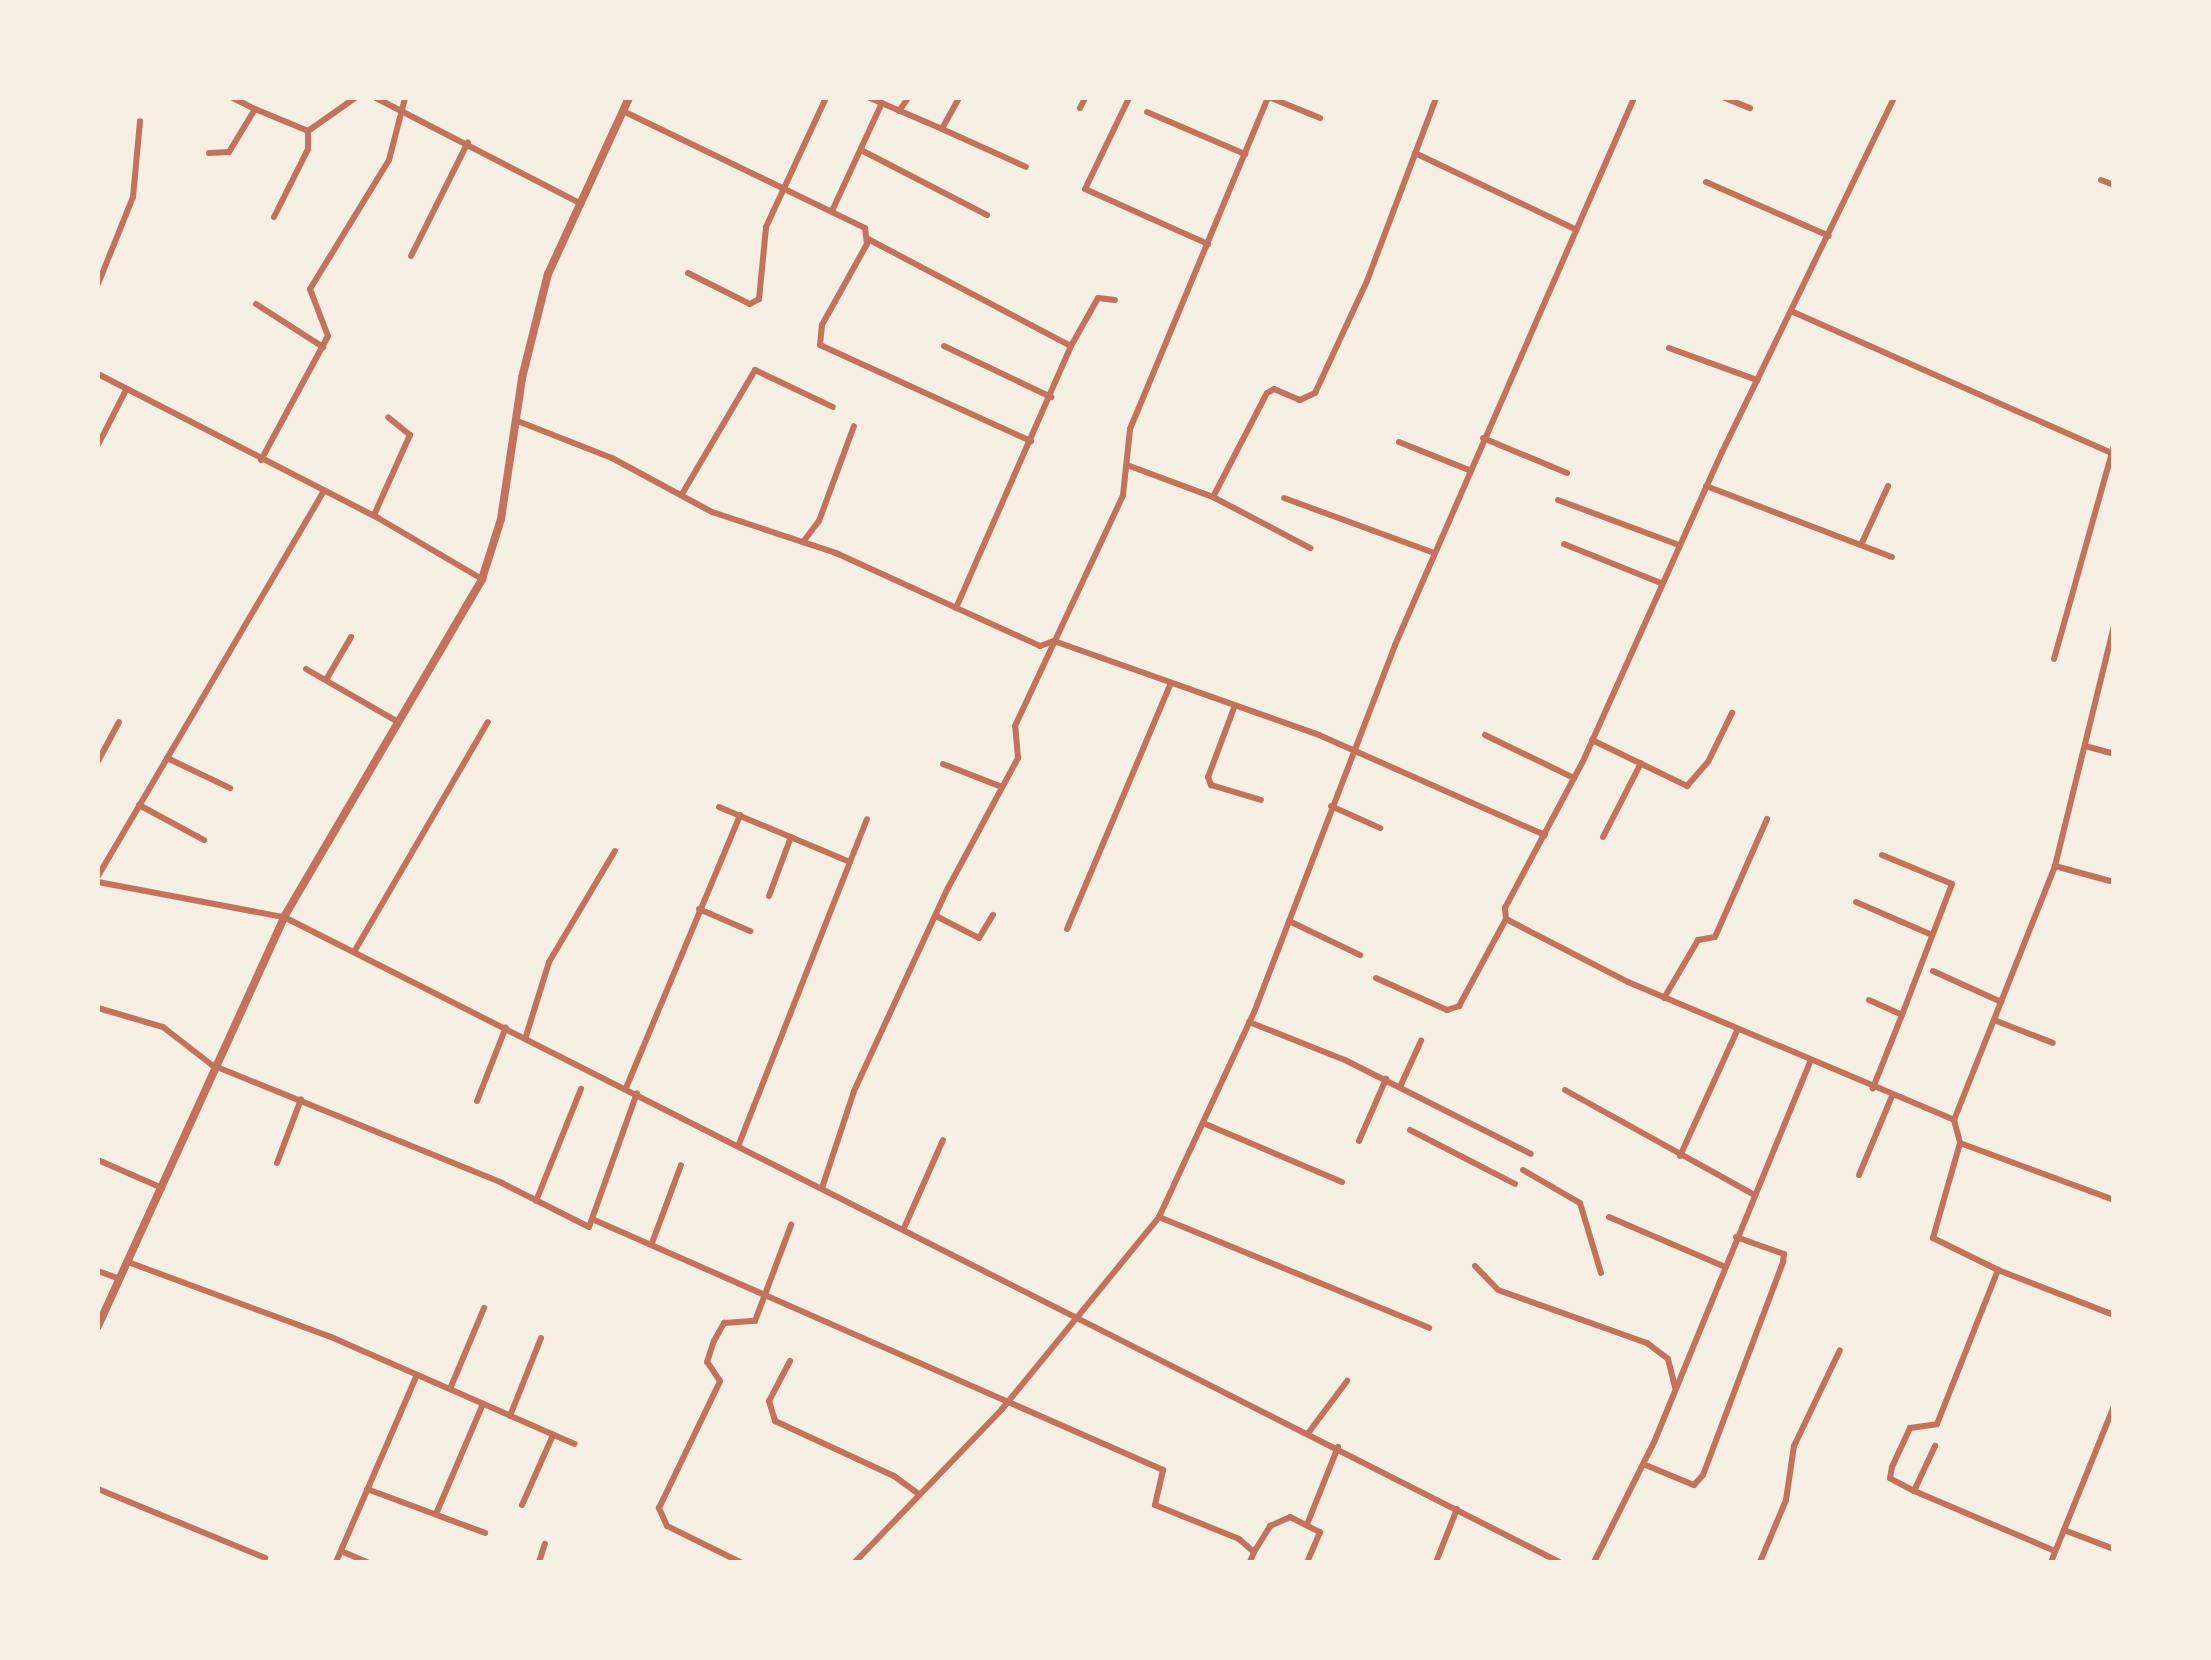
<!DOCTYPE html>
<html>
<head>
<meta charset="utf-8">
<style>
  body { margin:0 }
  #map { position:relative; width:2211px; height:1660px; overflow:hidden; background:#f6efe4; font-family:Helvetica,sans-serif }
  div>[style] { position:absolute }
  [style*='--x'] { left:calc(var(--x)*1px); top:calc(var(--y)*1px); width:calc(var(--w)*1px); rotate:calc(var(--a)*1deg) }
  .minor>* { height:6px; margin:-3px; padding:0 3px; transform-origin:3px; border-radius:3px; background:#c5725c }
  .tertiary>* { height:8px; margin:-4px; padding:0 4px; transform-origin:4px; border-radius:4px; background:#c5725c }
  span { translate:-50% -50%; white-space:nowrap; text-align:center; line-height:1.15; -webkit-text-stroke:9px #f6efe4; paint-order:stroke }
  .frame { position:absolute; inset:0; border:100px solid #f6efe4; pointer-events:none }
</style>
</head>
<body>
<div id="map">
  <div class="minor">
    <i style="--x:233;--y:98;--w:25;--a:27"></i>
    <i style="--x:376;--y:98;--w:231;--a:27.3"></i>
    <i style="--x:870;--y:98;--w:78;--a:23.3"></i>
    <i style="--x:959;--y:98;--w:35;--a:119"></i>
    <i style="--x:942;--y:129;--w:92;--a:24.3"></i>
    <i style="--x:1129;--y:98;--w:101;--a:115.8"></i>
    <i style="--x:1085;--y:189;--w:135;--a:24.1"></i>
    <i style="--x:1271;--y:98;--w:53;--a:22.2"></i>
    <i style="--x:1725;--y:98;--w:27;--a:22"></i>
    <i style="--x:1894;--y:98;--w:394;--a:115.9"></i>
    <i style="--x:1722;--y:452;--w:341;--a:114.2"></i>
    <i style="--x:1582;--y:763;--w:164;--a:118"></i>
    <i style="--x:1505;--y:908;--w:11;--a:85"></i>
    <i style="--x:1506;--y:919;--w:137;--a:27.3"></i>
    <i style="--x:1628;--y:982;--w:354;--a:22.9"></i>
    <i style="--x:1954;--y:1120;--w:273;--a:-68.3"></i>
    <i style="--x:2055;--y:866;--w:248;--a:-76.2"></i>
    <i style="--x:1080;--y:108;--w:11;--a:-63"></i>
    <i style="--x:623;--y:111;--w:269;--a:25.8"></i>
    <i style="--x:865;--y:228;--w:16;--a:83"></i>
    <i style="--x:867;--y:244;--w:93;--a:119.1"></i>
    <i style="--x:822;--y:325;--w:20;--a:96"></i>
    <i style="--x:820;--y:345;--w:232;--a:24.5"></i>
    <i style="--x:899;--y:111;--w:16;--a:-55"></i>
    <i style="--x:1147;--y:112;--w:107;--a:23.2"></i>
    <i style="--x:861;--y:150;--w:142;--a:27.3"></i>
    <i style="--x:209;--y:153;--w:20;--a:-3"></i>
    <i style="--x:229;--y:152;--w:50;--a:-58.8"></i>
    <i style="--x:255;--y:109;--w:57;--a:22.5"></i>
    <i style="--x:308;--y:131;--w:57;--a:-35.1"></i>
    <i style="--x:1415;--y:153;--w:177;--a:25.4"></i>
    <i style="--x:2101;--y:180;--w:14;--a:21"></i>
    <i style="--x:1706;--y:182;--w:134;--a:23.7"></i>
    <i style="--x:832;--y:211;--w:119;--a:-65.2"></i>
    <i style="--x:274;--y:217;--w:76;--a:-63.4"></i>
    <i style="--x:308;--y:149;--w:18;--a:-90"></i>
    <i style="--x:868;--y:239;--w:229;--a:27.8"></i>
    <i style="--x:1071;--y:346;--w:286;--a:113.7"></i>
    <i style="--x:411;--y:256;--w:127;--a:-63.4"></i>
    <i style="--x:688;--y:273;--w:69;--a:26.6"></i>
    <i style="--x:750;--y:304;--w:10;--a:-29"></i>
    <i style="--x:759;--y:299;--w:72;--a:-84.4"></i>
    <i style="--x:766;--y:227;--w:142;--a:-65.1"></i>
    <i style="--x:98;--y:284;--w:94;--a:-68.1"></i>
    <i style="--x:133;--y:197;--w:76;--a:-84.7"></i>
    <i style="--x:256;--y:304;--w:80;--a:32.7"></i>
    <i style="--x:1791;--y:311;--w:350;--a:23.9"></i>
    <i style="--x:944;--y:346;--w:119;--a:25.5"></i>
    <i style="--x:1071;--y:346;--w:55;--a:-60.6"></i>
    <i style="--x:1098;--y:298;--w:17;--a:7"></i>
    <i style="--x:1669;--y:348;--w:94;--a:20"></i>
    <i style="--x:98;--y:374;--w:315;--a:27.2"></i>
    <i style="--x:378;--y:518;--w:121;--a:30.4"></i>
    <i style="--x:515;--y:420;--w:104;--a:21.4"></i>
    <i style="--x:612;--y:458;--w:114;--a:28.4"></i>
    <i style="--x:712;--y:512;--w:131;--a:18.3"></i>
    <i style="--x:836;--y:553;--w:224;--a:24.5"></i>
    <i style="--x:1040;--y:646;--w:15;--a:-20"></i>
    <i style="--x:1054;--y:641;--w:281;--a:19.5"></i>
    <i style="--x:1319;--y:735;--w:247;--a:23.9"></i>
    <i style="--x:1483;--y:438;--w:91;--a:22.6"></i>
    <i style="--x:1399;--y:442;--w:75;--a:21.8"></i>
    <i style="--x:98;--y:445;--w:62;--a:-63"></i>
    <i style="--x:261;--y:460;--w:141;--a:-61.6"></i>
    <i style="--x:328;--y:336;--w:50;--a:-111"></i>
    <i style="--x:310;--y:289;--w:151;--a:-58.5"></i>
    <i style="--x:389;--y:160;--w:64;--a:-75.5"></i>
    <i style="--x:1127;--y:465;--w:92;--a:20.4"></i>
    <i style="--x:1213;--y:497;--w:117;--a:-62.6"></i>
    <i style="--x:1267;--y:393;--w:8;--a:-30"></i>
    <i style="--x:1274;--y:389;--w:28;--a:23"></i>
    <i style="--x:1300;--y:400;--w:17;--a:-25"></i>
    <i style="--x:1315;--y:393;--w:123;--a:-65.1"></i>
    <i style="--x:1367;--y:281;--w:196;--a:-69.3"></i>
    <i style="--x:1706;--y:486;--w:199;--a:20.9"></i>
    <i style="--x:682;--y:494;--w:144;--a:-59.5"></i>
    <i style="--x:755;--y:370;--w:86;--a:25.4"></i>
    <i style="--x:1213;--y:497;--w:110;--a:27.7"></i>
    <i style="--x:1284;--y:498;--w:160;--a:20.1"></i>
    <i style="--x:1558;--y:500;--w:129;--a:20.4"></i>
    <i style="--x:374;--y:515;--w:88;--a:-65.8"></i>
    <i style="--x:410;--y:435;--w:28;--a:-141"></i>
    <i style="--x:803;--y:542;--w:26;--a:-53"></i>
    <i style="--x:819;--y:521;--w:101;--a:-69.8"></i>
    <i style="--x:1564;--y:544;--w:105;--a:21.9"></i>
    <i style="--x:1861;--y:545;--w:65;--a:-65.4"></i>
    <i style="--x:2054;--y:659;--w:221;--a:-74.3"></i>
    <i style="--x:306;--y:669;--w:106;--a:29.9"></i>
    <i style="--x:326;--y:680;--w:50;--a:-59.8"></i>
    <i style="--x:1234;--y:708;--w:74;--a:110.6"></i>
    <i style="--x:1208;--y:777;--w:9;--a:69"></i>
    <i style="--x:1211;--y:785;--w:52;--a:16.7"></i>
    <i style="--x:1485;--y:735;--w:99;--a:25.8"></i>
    <i style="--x:1592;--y:740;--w:106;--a:25.8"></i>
    <i style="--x:1687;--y:786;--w:32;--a:-49"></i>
    <i style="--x:1708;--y:762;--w:55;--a:-63.9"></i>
    <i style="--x:2085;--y:746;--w:30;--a:15"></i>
    <i style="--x:167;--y:758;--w:70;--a:25.5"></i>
    <i style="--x:98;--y:761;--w:44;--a:-61.7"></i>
    <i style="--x:943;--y:764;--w:63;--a:21.3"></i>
    <i style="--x:139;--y:805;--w:74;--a:28.3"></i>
    <i style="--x:1331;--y:806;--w:54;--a:24.2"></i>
    <i style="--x:719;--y:807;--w:142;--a:22.8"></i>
    <i style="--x:850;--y:862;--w:305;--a:111.5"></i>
    <i style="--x:1603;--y:837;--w:83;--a:-62.8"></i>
    <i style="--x:1882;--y:855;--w:76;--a:22.5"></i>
    <i style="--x:1952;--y:884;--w:140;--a:110.9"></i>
    <i style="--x:850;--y:862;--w:46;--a:-68.4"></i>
    <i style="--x:2055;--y:866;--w:61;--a:15.2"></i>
    <i style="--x:98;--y:876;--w:446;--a:-59.6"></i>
    <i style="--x:98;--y:882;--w:189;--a:10.7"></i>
    <i style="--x:284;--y:917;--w:1429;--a:26.83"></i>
    <i style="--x:769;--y:896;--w:63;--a:-69.6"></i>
    <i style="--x:1856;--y:902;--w:83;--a:23.5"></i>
    <i style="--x:699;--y:909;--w:56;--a:23.3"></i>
    <i style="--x:936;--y:916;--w:48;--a:27.1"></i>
    <i style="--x:979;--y:938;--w:27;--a:-59"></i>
    <i style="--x:1289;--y:921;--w:79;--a:25.6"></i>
    <i style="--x:1067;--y:929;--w:265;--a:-67.1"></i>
    <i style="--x:354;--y:952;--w:266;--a:-59.8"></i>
    <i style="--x:1933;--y:971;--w:75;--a:24.5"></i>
    <i style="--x:1376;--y:978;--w:78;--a:24.3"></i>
    <i style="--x:1447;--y:1010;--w:13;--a:-18"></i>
    <i style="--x:1459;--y:1006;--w:99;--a:-61.6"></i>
    <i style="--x:1664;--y:998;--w:67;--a:-59.6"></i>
    <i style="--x:1698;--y:940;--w:17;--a:-10"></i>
    <i style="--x:1715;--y:937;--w:129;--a:-66.2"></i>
    <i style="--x:1869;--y:1000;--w:36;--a:24"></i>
    <i style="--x:1902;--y:1015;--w:79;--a:111.7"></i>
    <i style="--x:98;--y:1008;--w:68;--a:16.3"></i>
    <i style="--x:163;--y:1027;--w:62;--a:37.8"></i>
    <i style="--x:212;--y:1065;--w:313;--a:22.1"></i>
    <i style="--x:502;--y:1183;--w:97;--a:26.8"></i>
    <i style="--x:589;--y:1227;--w:142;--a:-70.3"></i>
    <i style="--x:1994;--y:1020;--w:63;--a:21.3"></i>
    <i style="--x:1249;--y:1022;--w:103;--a:21.6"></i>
    <i style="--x:1345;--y:1060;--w:208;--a:26.8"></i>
    <i style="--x:526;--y:1036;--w:77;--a:-72.7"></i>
    <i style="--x:549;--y:962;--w:129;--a:-59.3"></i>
    <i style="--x:1400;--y:1087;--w:51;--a:-65.5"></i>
    <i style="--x:626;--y:1088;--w:296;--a:-67.3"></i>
    <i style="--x:1565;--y:1090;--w:215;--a:29"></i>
    <i style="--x:477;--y:1101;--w:79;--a:-68.6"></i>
    <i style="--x:1954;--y:1120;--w:24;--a:75"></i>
    <i style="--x:1960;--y:1143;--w:99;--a:105.9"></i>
    <i style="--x:1933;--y:1238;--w:72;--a:26.2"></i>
    <i style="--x:1203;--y:1123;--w:151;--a:23"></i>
    <i style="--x:1410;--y:1130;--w:118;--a:27.2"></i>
    <i style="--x:1359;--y:1141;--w:68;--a:-66.5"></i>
    <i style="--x:1960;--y:1143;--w:164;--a:20.3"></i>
    <i style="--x:1680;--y:1156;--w:137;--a:-65.5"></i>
    <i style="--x:98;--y:1160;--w:70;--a:23.6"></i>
    <i style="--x:277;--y:1163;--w:68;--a:-69.4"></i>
    <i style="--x:1523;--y:1170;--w:66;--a:30.1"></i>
    <i style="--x:1580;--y:1203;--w:73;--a:73.3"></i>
    <i style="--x:1859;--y:1175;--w:86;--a:-67.3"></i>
    <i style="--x:822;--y:1188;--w:102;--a:-71.7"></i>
    <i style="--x:854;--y:1091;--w:224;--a:-65.2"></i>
    <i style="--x:948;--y:888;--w:148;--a:-61.7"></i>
    <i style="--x:1018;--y:758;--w:32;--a:-95"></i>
    <i style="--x:1015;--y:726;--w:255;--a:-64.9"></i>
    <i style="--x:1123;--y:495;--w:66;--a:-83.9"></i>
    <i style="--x:1130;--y:429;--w:359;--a:-67.4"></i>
    <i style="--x:536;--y:1201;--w:121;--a:-68.1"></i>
    <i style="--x:1159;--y:1217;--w:292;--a:22.3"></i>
    <i style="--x:1609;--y:1217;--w:126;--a:23.3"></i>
    <i style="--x:592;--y:1219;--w:624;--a:23.73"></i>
    <i style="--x:1163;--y:1470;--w:36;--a:103"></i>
    <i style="--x:1155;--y:1505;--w:91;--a:22"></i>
    <i style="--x:1239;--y:1539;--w:20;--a:41"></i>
    <i style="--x:1254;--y:1552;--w:11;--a:112"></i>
    <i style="--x:904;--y:1228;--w:96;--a:-66.1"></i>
    <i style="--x:652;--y:1243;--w:83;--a:-69.6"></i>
    <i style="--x:128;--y:1262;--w:216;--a:20.3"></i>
    <i style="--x:331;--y:1337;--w:266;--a:23.7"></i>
    <i style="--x:1475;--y:1266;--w:33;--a:46"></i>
    <i style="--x:1498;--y:1290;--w:158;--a:19.6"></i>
    <i style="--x:1647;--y:1343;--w:26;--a:37"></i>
    <i style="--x:1668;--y:1359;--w:30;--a:76"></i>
    <i style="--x:98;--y:1271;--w:23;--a:20"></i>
    <i style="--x:790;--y:1361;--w:45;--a:117.7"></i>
    <i style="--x:769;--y:1401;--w:21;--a:73"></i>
    <i style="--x:775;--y:1421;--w:131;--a:24.8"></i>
    <i style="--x:894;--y:1476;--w:32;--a:36"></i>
    <i style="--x:450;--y:1389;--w:88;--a:-67.2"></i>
    <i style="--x:510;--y:1416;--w:84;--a:-68.3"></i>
    <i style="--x:1309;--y:1432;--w:64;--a:-53.3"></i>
    <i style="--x:1643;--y:1464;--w:55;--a:22.4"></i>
    <i style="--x:1694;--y:1485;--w:13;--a:-48"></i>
    <i style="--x:1703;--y:1475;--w:228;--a:-69.4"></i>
    <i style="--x:1783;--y:1262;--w:8;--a:-83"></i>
    <i style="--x:1784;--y:1254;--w:51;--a:-160.5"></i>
    <i style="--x:98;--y:1489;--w:181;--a:22.4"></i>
    <i style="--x:367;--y:1489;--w:126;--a:20.4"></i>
    <i style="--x:1914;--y:1491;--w:50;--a:-65"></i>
    <i style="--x:522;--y:1505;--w:77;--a:-66.1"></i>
    <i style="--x:436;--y:1514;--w:120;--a:-66.9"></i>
    <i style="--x:1308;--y:1522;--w:81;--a:-68.2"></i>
    <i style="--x:2064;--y:1530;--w:53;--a:20.8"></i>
    <i style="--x:341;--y:1551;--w:28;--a:23"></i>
    <i style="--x:2055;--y:1551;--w:153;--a:-156.9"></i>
    <i style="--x:1914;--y:1491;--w:27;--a:-152"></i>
    <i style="--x:1890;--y:1478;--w:11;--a:-80"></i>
    <i style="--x:1892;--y:1467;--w:43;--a:-65.2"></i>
    <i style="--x:1910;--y:1428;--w:27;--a:-8"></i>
    <i style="--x:1937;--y:1424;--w:166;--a:-68.4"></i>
    <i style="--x:1998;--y:1270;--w:124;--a:21.2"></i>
    <i style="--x:1254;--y:1552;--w:31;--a:-58"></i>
    <i style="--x:1270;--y:1526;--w:22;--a:-24"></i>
    <i style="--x:1290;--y:1517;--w:34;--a:27"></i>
    <i style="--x:1320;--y:1532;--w:33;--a:113"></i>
    <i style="--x:336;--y:1562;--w:204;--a:-66.6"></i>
    <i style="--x:539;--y:1562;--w:19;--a:-72"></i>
    <i style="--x:740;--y:1562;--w:81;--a:-153.7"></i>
    <i style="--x:667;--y:1526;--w:20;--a:-114"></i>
    <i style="--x:659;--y:1508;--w:141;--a:-64.3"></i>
    <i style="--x:720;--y:1381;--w:23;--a:-124"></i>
    <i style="--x:707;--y:1362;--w:22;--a:-72"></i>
    <i style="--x:714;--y:1341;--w:21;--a:-61"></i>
    <i style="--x:724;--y:1323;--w:31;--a:-4"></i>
    <i style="--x:755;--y:1321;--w:103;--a:-69.4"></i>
    <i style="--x:855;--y:1562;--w:212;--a:-46.1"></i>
    <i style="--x:1002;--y:1409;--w:248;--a:-50.7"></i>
    <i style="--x:1159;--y:1217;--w:228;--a:-65.1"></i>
    <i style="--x:1255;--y:1010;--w:391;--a:-69"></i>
    <i style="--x:1395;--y:645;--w:597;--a:-66.4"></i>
    <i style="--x:1436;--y:1562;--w:57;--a:-68.4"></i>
    <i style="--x:1594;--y:1562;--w:136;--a:-63.4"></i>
    <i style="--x:1655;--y:1440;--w:408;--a:-67.7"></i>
    <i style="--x:1760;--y:1562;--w:67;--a:-67.2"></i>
    <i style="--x:1786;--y:1500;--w:55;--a:-81.6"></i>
    <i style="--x:1794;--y:1446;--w:106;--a:-64.4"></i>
    <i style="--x:2051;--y:1562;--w:168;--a:-68"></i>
  </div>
  <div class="tertiary">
    <i style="--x:98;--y:1326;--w:449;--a:-65.5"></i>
    <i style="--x:284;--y:917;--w:392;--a:-59.6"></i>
    <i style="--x:482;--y:579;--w:63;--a:-72.4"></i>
    <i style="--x:501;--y:519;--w:143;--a:-81.5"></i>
    <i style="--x:522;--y:378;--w:107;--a:-76"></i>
    <i style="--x:548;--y:274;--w:194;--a:-65.3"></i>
  </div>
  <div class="frame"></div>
</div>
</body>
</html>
